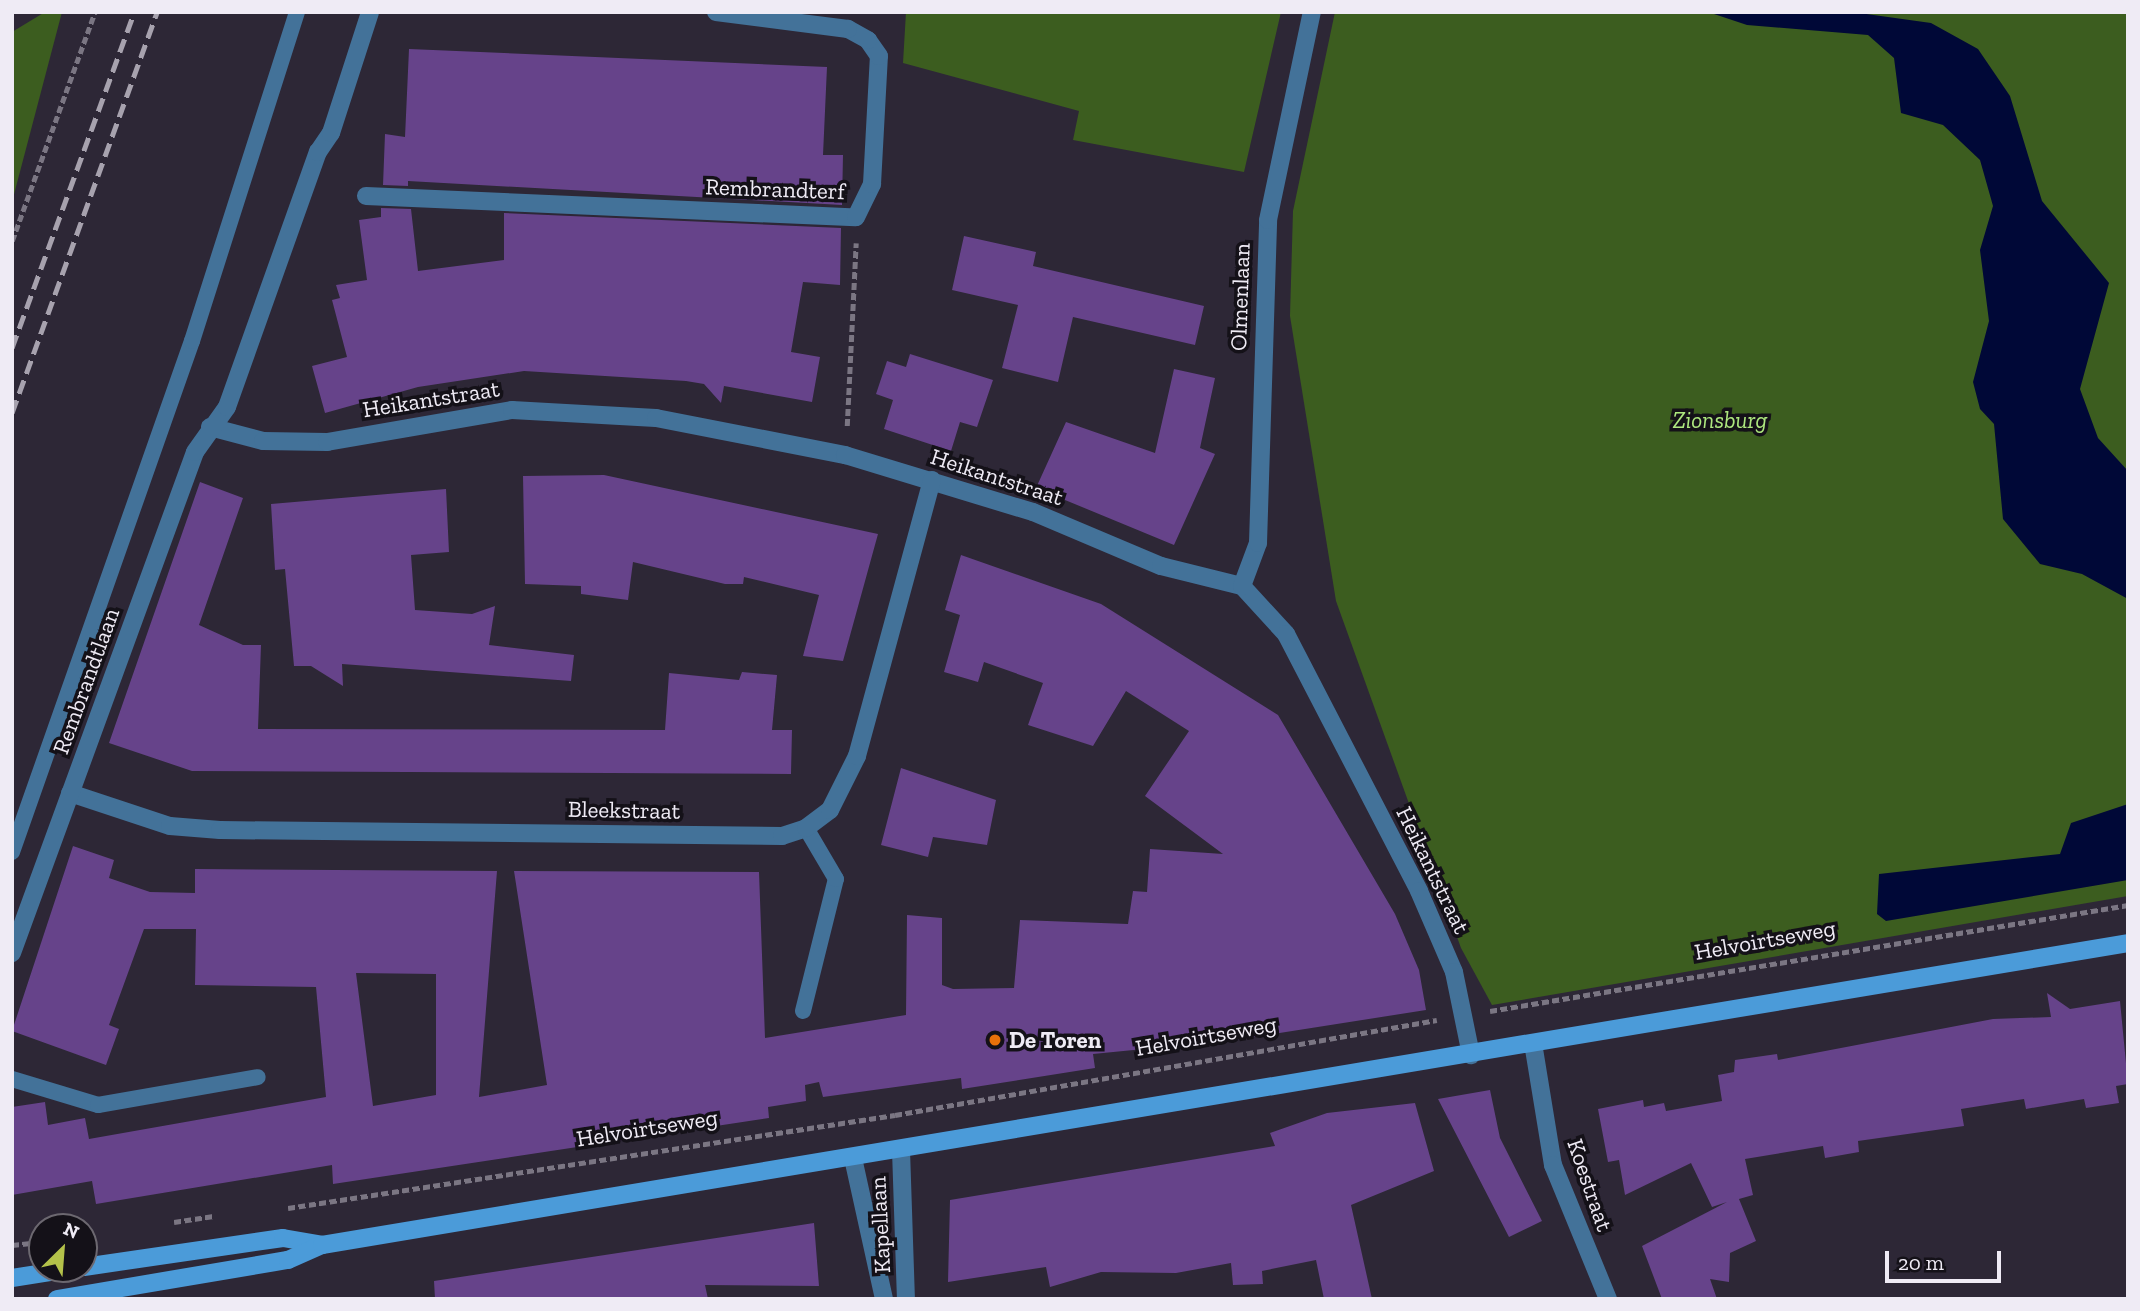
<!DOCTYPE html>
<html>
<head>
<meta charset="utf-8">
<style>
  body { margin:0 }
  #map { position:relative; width:2140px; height:1311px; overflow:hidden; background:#2d2736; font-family:"Zilla Slab",serif }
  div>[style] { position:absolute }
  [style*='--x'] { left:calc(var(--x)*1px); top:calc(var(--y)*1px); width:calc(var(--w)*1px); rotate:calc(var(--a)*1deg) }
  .green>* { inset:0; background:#3c5d1f }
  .water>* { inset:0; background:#000837 }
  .building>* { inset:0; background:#66438a }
  .path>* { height:4.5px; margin-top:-2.25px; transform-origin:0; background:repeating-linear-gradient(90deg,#7b7683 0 7px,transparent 0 10.5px) }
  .service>* { height:16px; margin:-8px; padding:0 8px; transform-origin:8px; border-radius:8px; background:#437299 }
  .minor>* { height:18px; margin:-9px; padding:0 9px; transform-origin:9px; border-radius:9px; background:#437299 }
  .secondary>* { height:18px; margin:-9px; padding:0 9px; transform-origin:9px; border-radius:9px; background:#4b9bd9 }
  .rail>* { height:5px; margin-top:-2.5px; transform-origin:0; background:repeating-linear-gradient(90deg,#a7a2ae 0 14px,transparent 0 21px) }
  .dots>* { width:19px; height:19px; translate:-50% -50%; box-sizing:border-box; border:4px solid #141118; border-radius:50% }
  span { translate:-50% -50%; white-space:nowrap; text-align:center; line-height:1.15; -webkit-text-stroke:7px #141118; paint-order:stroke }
  .street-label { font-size:23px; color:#efebf5 }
  .park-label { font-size:23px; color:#aee87f; font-style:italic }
  .poi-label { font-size:23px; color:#efebf5; font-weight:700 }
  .left { translate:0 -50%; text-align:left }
  .frame { position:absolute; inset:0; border:14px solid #efebf5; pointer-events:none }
  .north { position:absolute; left:28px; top:1213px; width:70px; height:70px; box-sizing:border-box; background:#141118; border:2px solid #6c6870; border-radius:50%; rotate:25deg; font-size:19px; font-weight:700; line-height:28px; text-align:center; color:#efebf5 }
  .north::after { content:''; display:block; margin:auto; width:24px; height:32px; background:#b4c24a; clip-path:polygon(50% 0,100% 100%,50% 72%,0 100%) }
  .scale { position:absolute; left:1885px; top:1251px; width:116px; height:32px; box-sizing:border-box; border:4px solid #efebf5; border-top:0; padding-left:9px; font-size:21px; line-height:24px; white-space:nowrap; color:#efebf5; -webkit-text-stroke:5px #141118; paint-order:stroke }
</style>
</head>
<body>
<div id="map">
  <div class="green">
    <i style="clip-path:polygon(45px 12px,62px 12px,12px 202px,12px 32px)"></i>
    <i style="clip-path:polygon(906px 12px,1281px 12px,1244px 172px,1073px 140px,1079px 111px,903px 63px)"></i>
    <i style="clip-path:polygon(1335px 12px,2128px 12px,2128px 896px,1492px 1005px,1461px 948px,1336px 601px,1290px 316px,1293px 211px)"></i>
  </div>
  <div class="water">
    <i style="clip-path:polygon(1708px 12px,1852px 12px,1931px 23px,1978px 49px,2010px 96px,2042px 201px,2109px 283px,2080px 389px,2098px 438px,2128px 471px,2128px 599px,2082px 574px,2040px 564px,2003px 519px,1994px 424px,1980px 409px,1973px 382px,1989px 321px,1980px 250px,1993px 206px,1980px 160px,1943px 125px,1901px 113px,1894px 58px,1868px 35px,1747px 25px)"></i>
    <i style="clip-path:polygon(2128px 804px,2128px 880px,1886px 921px,1877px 914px,1879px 874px,2060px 854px,2071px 823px)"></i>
  </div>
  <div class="building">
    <i style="clip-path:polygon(409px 49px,827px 67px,823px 155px,843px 155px,842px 205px,408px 181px,408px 186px,383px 185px,385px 134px,405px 137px)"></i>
    <i style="clip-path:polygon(381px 208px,411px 209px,418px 271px,504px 260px,504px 213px,841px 228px,840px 285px,803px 282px,791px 352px,820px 357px,812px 402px,724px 386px,721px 403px,704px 384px,686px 381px,524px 371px,418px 387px,325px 413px,312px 366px,347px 357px,332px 300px,340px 298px,336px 285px,367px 280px,359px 220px,381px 217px)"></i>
    <i style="clip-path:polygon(964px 236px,1036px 252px,1033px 266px,1204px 306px,1195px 345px,1073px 317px,1058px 382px,1002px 368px,1018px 305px,952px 290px)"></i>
    <i style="clip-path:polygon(910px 354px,993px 380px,977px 427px,960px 422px,951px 451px,884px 429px,893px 400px,876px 394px,887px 361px,906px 367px)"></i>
    <i style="clip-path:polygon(1174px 369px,1215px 378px,1200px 448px,1215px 454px,1174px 545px,1036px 488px,1066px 422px,1155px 453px)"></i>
    <i style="clip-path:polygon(604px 475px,878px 534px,843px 661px,803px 656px,819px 595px,744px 577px,743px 584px,725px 584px,633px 562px,628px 600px,581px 594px,581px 586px,525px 584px,523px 476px)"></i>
    <i style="clip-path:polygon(200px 482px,243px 498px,199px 625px,243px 645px,261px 645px,258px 729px,665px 730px,669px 673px,739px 680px,742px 672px,777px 675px,772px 730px,792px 730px,791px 774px,192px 771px,109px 743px)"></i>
    <i style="clip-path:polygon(446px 489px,449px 552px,411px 555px,415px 610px,472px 614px,495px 606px,489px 645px,574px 655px,571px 681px,342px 664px,343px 686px,311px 666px,294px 666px,285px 569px,275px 570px,271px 504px)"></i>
    <i style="clip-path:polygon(evenodd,961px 555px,1101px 604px,1278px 715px,1395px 914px,1419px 970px,1426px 1010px,1235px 1040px,1093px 1054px,1095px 1068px,962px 1089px,961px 1078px,823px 1097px,819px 1082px,805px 1085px,806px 1101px,768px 1107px,769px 1118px,333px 1184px,332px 1165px,96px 1204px,92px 1181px,12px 1195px,12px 1107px,45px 1102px,48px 1125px,85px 1118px,89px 1139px,326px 1097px,316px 987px,195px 985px,196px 929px,144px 929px,109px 1025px,119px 1029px,106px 1065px,12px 1031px,73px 846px,114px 860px,109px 878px,150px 892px,195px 893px,195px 869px,497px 871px,479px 1097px,547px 1085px,514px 871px,759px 872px,765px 1038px,906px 1015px,907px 915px,942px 918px,942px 985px,953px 989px,1014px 988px,1020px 920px,1128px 924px,1133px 891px,1147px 892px,1150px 849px,1223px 854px,1145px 796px,1189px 731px,1126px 691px,1093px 746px,1028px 725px,1043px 683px,984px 662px,978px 682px,944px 672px,960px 615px,945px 610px,961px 555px,356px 973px,436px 974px,436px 1095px,373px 1106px,356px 973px)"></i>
    <i style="clip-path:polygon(901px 768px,996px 800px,987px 845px,933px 837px,928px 857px,881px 845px)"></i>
    <i style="clip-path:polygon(2047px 993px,2070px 1009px,2120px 1001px,2128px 1084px,2116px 1086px,2119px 1103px,2086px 1108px,2084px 1099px,2026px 1109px,2024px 1099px,1961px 1109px,1964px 1126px,1858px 1141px,1859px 1152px,1825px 1158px,1823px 1146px,1745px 1159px,1753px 1195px,1739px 1199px,1756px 1241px,1730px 1253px,1729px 1282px,1710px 1279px,1717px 1299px,1662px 1299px,1642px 1246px,1727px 1202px,1712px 1207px,1691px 1163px,1625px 1195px,1619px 1160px,1608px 1162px,1598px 1109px,1643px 1100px,1644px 1107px,1664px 1103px,1666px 1111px,1722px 1101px,1718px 1075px,1734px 1072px,1735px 1060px,1777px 1054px,1778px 1060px,1993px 1019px,2051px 1017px)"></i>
    <i style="clip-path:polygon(1490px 1090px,1500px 1138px,1542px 1221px,1509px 1237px,1438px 1099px)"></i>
    <i style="clip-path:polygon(1415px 1103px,1434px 1171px,1351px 1205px,1372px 1299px,1324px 1299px,1316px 1260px,1262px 1271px,1263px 1284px,1233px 1285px,1231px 1263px,1176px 1273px,1101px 1272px,1050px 1287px,1046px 1267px,948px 1282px,950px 1200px,1275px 1146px,1270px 1133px,1327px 1113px)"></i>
    <i style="clip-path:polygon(814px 1223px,819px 1286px,705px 1285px,708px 1299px,435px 1299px,434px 1281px)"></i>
  </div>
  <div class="path">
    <i style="--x:12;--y:241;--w:244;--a:-70.1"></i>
    <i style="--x:847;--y:426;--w:183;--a:-87.2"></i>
    <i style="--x:1490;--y:1011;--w:647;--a:-9.43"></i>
    <i style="--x:288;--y:1208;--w:614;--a:-8.71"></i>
    <i style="--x:895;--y:1115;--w:550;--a:-9.94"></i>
    <i style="--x:174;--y:1222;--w:40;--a:-8.5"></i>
    <i style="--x:12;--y:1245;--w:29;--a:-6"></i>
  </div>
  <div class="service">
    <i style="--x:12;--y:852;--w:542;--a:-70.6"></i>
    <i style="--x:192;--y:341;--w:345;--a:-72.3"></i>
    <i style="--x:803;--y:1011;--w:136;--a:-76"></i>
    <i style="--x:836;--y:879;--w:59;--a:-120.5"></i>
    <i style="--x:12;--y:1079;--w:90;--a:16.8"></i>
    <i style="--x:98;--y:1105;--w:162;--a:-9.9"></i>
  </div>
  <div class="minor">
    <i style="--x:366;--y:196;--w:490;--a:2.5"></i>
    <i style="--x:856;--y:217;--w:37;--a:-64"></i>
    <i style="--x:872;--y:184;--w:128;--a:-86.9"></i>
    <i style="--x:879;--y:56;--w:19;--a:-125"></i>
    <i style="--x:868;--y:40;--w:23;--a:-151"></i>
    <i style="--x:848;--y:29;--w:133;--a:-172.7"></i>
    <i style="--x:210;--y:427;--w:55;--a:14.8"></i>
    <i style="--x:263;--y:441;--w:64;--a:0.9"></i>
    <i style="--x:327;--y:442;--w:188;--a:-9.8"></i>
    <i style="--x:512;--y:410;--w:144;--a:3.2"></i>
    <i style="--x:656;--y:418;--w:193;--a:11.1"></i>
    <i style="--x:845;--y:455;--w:196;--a:16.9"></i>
    <i style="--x:1033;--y:512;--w:139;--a:22.9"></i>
    <i style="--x:1161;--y:566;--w:83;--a:13.9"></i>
    <i style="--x:1242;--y:586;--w:65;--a:47.5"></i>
    <i style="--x:1286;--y:634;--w:289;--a:62.6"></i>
    <i style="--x:1419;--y:891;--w:88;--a:66.6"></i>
    <i style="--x:1454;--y:972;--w:85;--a:78.4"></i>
    <i style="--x:1242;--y:586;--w:46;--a:-69.6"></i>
    <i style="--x:1258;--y:543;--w:323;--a:-88.2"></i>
    <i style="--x:1268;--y:220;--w:213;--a:-78.1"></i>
    <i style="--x:70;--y:793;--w:105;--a:18.3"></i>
    <i style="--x:170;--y:826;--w:50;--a:4.6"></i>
    <i style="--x:220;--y:830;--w:562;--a:0.61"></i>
    <i style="--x:782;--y:836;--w:25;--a:-18"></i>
    <i style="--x:806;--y:828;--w:30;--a:-37"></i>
    <i style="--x:830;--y:810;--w:60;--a:-63.4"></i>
    <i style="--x:857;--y:756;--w:286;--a:-74.8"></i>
    <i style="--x:12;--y:953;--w:533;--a:-69.93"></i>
    <i style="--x:195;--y:452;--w:55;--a:-54.6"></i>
    <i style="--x:227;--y:407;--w:271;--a:-70.4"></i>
    <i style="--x:318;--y:152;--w:23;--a:-56"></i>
    <i style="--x:331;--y:133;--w:127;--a:-72.1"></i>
    <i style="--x:1533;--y:1043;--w:124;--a:80.7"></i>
    <i style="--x:1553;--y:1165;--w:145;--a:67.7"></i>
    <i style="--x:901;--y:1150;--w:149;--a:88.1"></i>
    <i style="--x:853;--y:1158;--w:144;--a:77.6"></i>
  </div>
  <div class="secondary">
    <i style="--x:84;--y:1267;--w:201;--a:-8.3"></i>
    <i style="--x:283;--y:1238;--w:40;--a:10"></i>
    <i style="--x:12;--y:1278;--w:59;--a:-8.8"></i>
    <i style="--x:57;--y:1299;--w:234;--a:-9.6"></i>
    <i style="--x:288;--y:1260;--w:37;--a:-24"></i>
    <i style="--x:322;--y:1245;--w:1831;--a:-9.49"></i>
  </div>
  <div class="rail">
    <i style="--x:12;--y:348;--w:357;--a:-70"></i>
    <i style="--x:12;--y:413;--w:426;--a:-70.1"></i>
  </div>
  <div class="dots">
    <i style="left:995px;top:1040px;background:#e8710a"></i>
  </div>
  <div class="street-label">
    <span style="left:775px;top:189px;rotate:2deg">Rembrandterf</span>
    <span style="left:1240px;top:297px;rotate:-88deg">Olmenlaan</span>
    <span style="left:431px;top:399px;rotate:-9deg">Heikantstraat</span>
    <span style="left:997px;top:477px;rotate:18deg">Heikantstraat</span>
    <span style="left:86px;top:681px;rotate:-70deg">Rembrandtlaan</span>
    <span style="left:624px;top:810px;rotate:1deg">Bleekstraat</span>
    <span style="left:1433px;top:870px;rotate:64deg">Heikantstraat</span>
    <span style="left:1765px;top:940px;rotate:-10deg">Helvoirtseweg</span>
    <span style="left:1206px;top:1036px;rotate:-10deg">Helvoirtseweg</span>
    <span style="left:647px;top:1128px;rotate:-9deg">Helvoirtseweg</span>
    <span style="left:1590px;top:1185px;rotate:71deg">Koestraat</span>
    <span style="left:880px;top:1225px;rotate:-93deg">Kapellaan</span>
  </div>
  <div class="park-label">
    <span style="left:1720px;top:420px">Zionsburg</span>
  </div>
  <div class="poi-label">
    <span class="left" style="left:1009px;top:1040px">De Toren</span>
  </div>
  <div class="frame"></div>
  <div class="north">N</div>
  <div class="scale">20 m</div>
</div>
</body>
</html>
